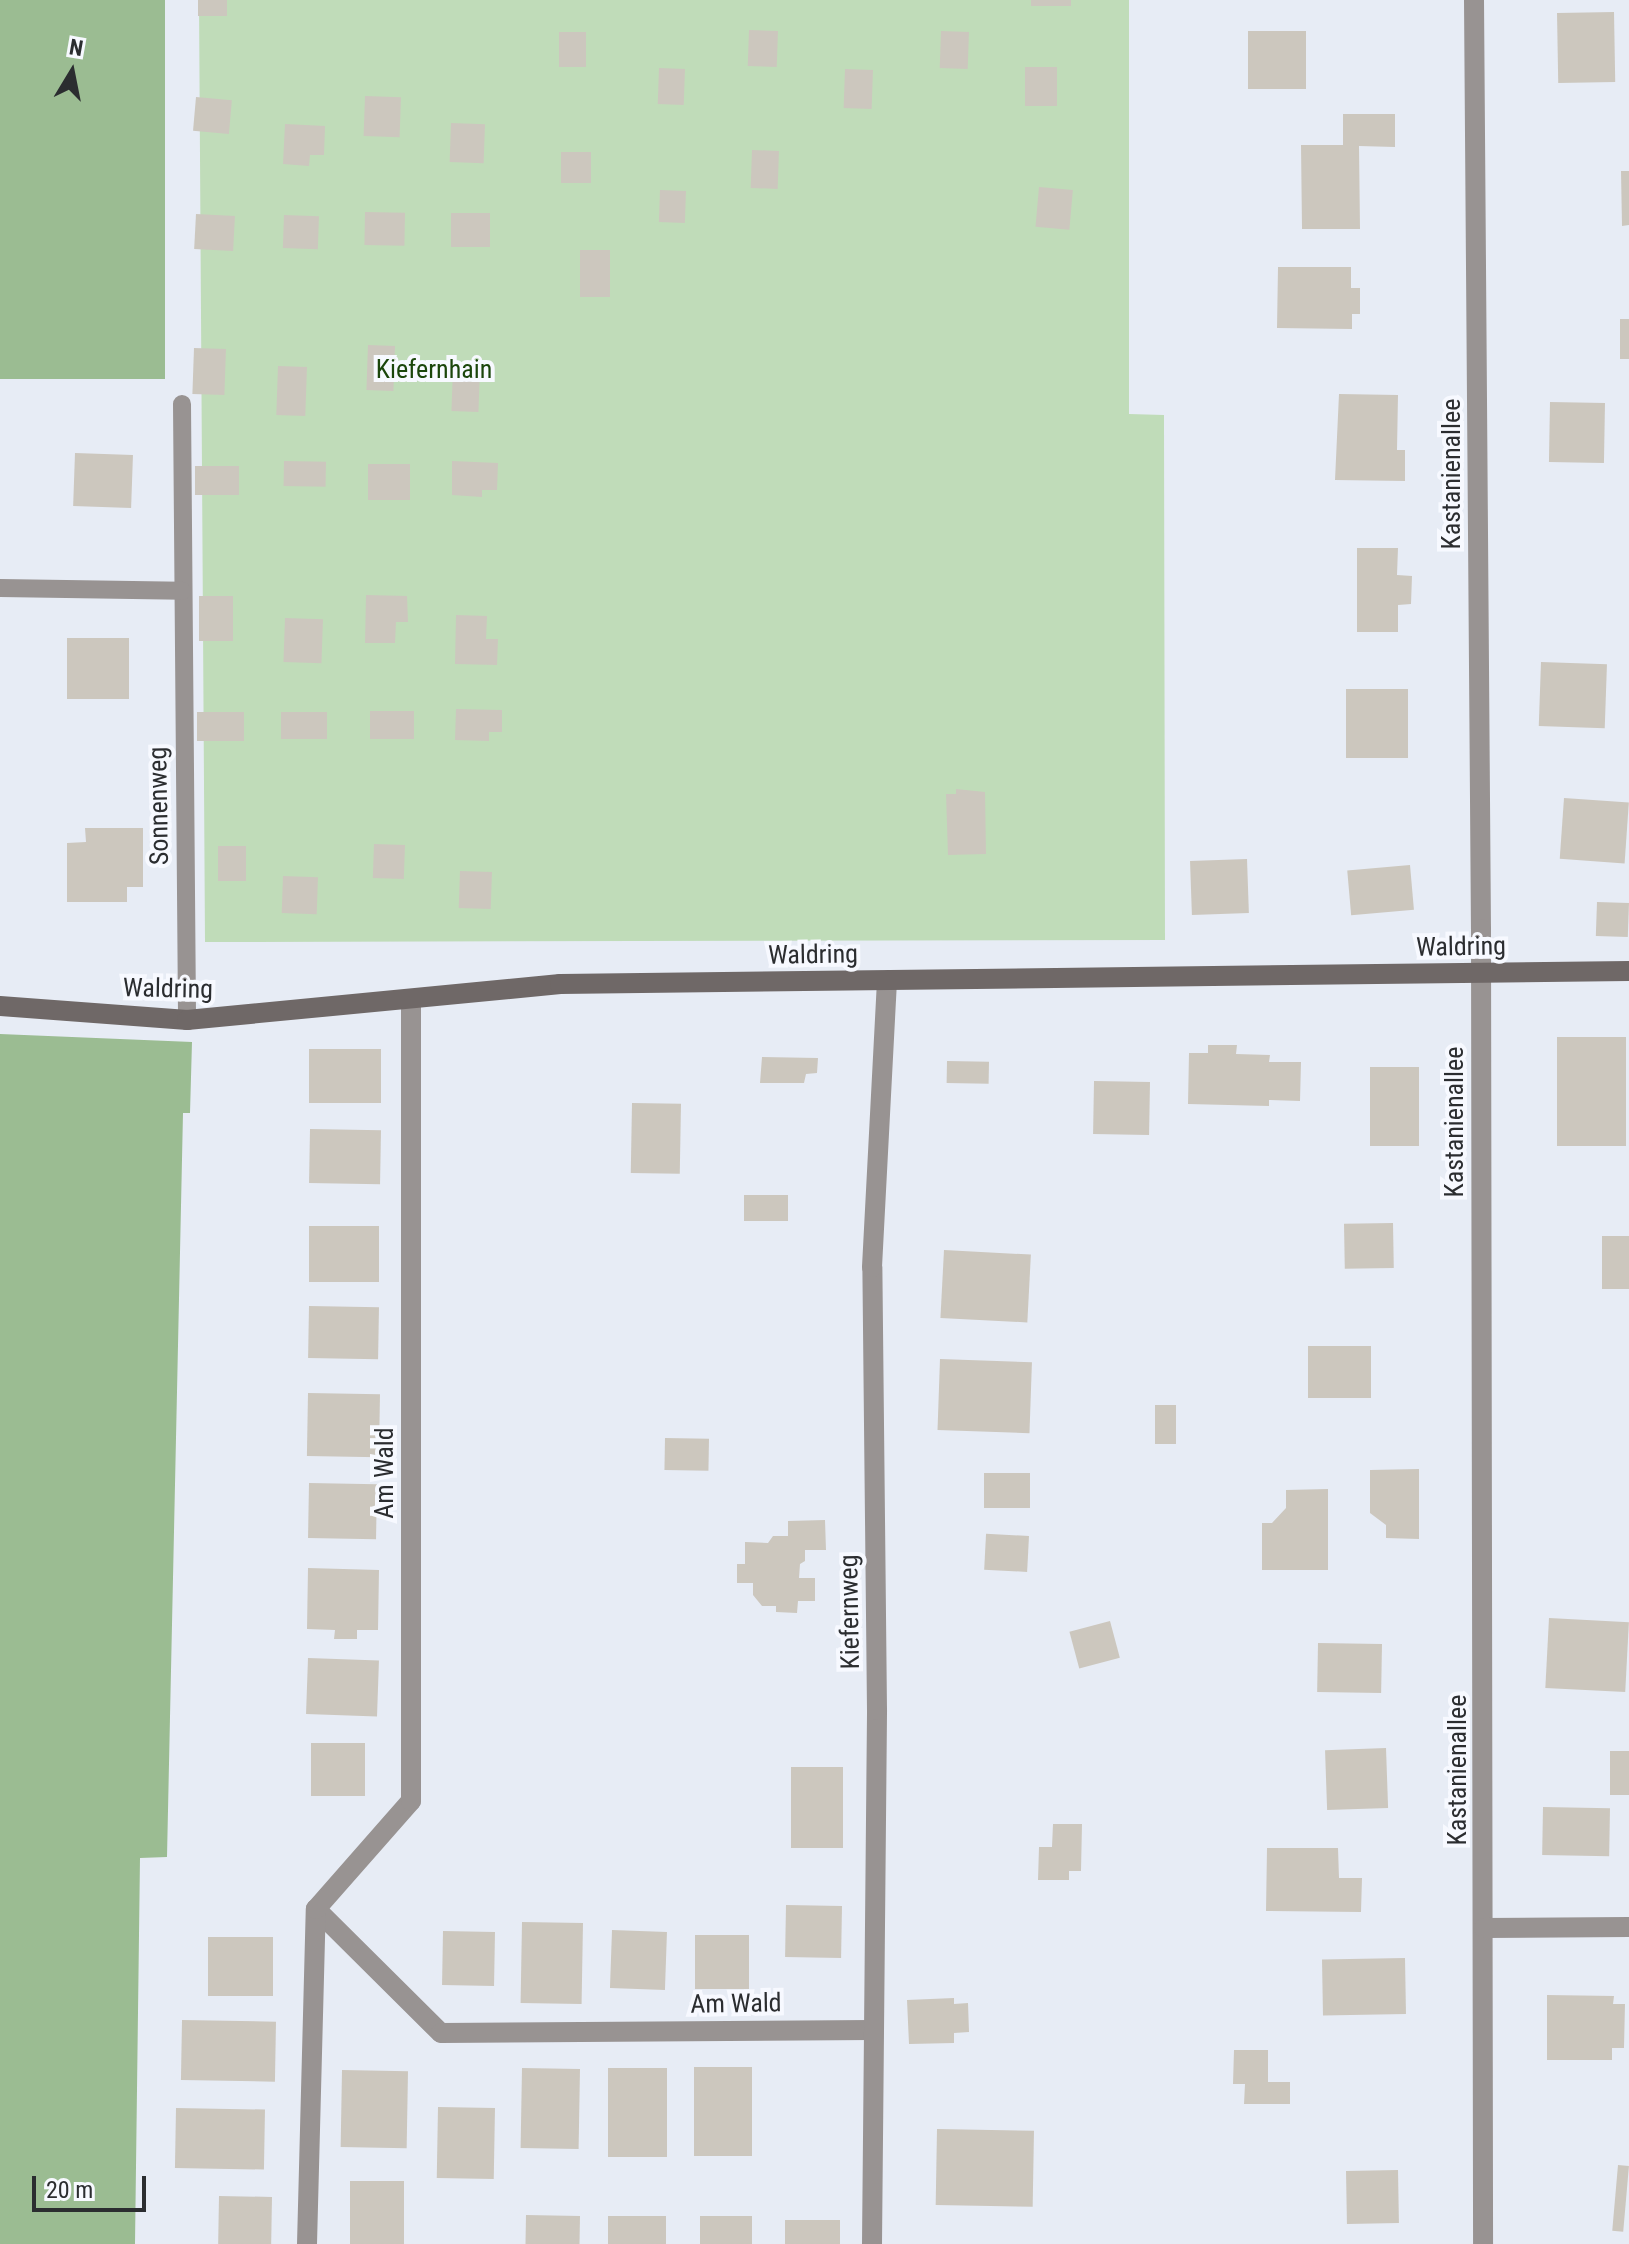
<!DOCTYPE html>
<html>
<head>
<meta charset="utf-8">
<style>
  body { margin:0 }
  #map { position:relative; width:1629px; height:2244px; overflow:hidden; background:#e7ecf5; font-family:"Roboto Condensed",sans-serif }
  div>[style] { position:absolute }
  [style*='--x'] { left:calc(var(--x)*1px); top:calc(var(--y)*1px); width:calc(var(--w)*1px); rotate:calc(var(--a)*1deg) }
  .green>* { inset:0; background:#c0dcb9 }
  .forest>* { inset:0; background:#9bbc92; transform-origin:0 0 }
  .building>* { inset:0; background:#ccc7be; transform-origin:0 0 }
  .lane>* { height:18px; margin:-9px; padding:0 9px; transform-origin:9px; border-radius:9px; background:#989392 }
  .street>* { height:20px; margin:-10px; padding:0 10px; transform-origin:10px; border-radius:10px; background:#989392 }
  .secondary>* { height:20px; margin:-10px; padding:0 10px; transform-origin:10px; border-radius:10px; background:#6f6867 }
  span { translate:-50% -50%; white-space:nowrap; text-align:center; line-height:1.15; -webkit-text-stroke:8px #f7f9ff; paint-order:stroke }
  .park-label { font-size:26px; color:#1b460b }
  .street-label { font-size:26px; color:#2b2d30 }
  .north { position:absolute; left:32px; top:32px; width:80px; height:80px; -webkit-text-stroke:6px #f7f9ff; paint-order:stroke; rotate:10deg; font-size:22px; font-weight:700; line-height:32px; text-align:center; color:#2b2d30 }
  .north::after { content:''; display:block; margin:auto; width:28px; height:36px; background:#2b2d30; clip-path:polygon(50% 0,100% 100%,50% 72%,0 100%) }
  .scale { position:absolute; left:32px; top:2176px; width:114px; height:36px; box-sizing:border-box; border:4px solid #2b2d30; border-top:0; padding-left:10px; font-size:24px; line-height:28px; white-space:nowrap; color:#2b2d30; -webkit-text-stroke:6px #f7f9ff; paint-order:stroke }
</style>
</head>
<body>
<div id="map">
  <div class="green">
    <i style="clip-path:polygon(199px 0,1129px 0,1129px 414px,1164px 415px,1165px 940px,205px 942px)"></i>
  </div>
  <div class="forest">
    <i style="left:0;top:0;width:165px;height:379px"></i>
    <i style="clip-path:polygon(0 1034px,192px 1042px,190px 1113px,183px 1113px,167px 1857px,140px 1858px,135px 2244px,0 2244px)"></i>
  </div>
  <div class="building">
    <i style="left:198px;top:0;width:29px;height:16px"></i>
    <i style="left:1031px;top:0;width:40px;height:6px"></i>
    <i style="left:1614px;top:12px;width:70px;height:57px;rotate:89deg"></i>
    <i style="left:749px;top:30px;width:29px;height:36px;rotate:2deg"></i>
    <i style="left:941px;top:31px;width:28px;height:37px;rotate:2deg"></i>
    <i style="left:1248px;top:31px;width:58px;height:58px"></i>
    <i style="left:559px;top:32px;width:27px;height:35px"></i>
    <i style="left:1025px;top:67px;width:32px;height:39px"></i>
    <i style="left:659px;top:68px;width:26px;height:36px;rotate:2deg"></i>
    <i style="left:845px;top:69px;width:28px;height:39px;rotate:2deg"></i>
    <i style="left:365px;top:96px;width:36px;height:40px;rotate:2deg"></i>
    <i style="left:196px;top:97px;width:36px;height:34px;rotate:5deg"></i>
    <i style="clip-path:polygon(1343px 114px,1395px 114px,1395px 147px,1359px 146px,1360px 229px,1302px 229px,1301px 145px,1343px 145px)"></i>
    <i style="left:451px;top:123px;width:34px;height:39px;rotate:2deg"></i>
    <i style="clip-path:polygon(285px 124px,325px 126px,324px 155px,310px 155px,309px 166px,283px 164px)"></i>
    <i style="left:752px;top:150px;width:27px;height:38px;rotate:2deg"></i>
    <i style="left:561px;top:152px;width:30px;height:31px"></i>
    <i style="clip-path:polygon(1621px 171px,1629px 171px,1629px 225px,1622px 226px)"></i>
    <i style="left:1039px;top:187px;width:34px;height:40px;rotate:5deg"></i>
    <i style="left:660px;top:190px;width:26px;height:32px;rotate:2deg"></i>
    <i style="left:365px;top:212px;width:40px;height:33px;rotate:1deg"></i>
    <i style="left:451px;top:213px;width:39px;height:34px"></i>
    <i style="left:196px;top:214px;width:39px;height:35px;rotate:3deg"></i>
    <i style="left:284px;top:215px;width:35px;height:33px;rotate:2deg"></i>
    <i style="left:580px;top:250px;width:30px;height:47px"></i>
    <i style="clip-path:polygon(1278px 267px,1351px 267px,1351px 288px,1360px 288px,1360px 314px,1352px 314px,1352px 329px,1277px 328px)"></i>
    <i style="left:1620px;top:319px;width:9px;height:40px"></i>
    <i style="left:368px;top:345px;width:27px;height:45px;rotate:2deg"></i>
    <i style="left:194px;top:348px;width:32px;height:46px;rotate:2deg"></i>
    <i style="left:278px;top:366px;width:29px;height:49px;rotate:2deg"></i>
    <i style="left:453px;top:367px;width:27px;height:44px;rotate:2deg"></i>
    <i style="clip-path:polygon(1339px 394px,1398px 395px,1397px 450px,1405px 450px,1405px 481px,1335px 480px)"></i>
    <i style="left:1550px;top:402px;width:55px;height:60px;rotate:1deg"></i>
    <i style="left:75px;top:453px;width:58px;height:53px;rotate:2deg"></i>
    <i style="left:284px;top:461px;width:42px;height:25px;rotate:1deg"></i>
    <i style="clip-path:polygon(452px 461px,498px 463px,497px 490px,482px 490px,482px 497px,452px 495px)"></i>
    <i style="left:368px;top:464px;width:42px;height:36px"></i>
    <i style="left:195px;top:466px;width:44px;height:29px"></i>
    <i style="clip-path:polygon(1357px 548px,1398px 548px,1397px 575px,1412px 576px,1411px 604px,1398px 605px,1398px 632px,1357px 632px)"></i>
    <i style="clip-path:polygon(366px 595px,407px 596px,408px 622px,396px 622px,395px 643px,365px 643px)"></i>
    <i style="left:233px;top:596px;width:45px;height:34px;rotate:90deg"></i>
    <i style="clip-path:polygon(456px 615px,487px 616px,486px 639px,498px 639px,497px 665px,455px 664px)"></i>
    <i style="left:285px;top:618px;width:38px;height:44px;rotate:2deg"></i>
    <i style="left:67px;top:638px;width:62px;height:61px"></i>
    <i style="left:1541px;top:662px;width:66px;height:64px;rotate:2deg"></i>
    <i style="left:1346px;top:689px;width:62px;height:69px"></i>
    <i style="clip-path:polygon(456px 709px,502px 710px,502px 732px,489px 732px,489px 741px,455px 740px)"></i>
    <i style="left:370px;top:711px;width:44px;height:28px"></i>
    <i style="left:197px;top:712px;width:47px;height:29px"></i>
    <i style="left:281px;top:712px;width:46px;height:27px"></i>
    <i style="clip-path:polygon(956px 789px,985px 792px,986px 854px,948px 855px,946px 794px,956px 794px)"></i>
    <i style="left:1564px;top:798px;width:65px;height:61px;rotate:4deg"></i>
    <i style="clip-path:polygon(85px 828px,143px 828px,143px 887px,127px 887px,127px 902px,67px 902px,67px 843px,86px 842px)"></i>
    <i style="left:374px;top:844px;width:31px;height:34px;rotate:2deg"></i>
    <i style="left:246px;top:846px;width:35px;height:28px;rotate:90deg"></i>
    <i style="left:1247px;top:859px;width:54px;height:57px;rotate:88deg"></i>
    <i style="left:1410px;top:865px;width:45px;height:63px;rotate:85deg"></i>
    <i style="left:460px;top:871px;width:32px;height:37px;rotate:2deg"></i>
    <i style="left:283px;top:876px;width:35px;height:37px;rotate:2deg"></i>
    <i style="left:1597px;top:902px;width:32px;height:34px;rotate:2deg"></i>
    <i style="left:1557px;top:1037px;width:69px;height:109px"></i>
    <i style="clip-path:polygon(1208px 1045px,1237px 1045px,1236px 1054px,1270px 1055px,1269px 1062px,1301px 1062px,1300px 1101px,1269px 1100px,1269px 1106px,1188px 1104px,1189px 1053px,1208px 1053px)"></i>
    <i style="left:309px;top:1049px;width:72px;height:54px"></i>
    <i style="clip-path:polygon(762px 1057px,818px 1058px,817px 1073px,806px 1074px,804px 1083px,760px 1083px)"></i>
    <i style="left:947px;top:1061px;width:42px;height:22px;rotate:1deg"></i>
    <i style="left:1370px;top:1067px;width:49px;height:79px"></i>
    <i style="left:1150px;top:1082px;width:53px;height:56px;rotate:91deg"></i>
    <i style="left:632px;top:1103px;width:49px;height:70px;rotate:1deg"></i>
    <i style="left:310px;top:1129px;width:71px;height:54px;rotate:1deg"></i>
    <i style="left:788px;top:1195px;width:26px;height:44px;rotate:90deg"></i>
    <i style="left:1393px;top:1223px;width:45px;height:49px;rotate:89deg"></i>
    <i style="left:309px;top:1226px;width:70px;height:56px"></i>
    <i style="left:1602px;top:1236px;width:27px;height:53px"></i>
    <i style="left:944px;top:1250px;width:87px;height:68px;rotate:3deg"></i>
    <i style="left:309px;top:1306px;width:70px;height:52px;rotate:1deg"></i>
    <i style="left:1308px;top:1346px;width:63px;height:52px"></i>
    <i style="left:940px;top:1359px;width:92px;height:71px;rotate:2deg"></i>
    <i style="left:308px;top:1393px;width:72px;height:63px;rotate:1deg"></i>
    <i style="left:1155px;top:1405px;width:21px;height:39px"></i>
    <i style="left:665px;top:1438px;width:44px;height:32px;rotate:1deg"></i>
    <i style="clip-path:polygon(1419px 1469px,1419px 1539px,1386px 1538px,1386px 1525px,1370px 1513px,1370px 1470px)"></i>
    <i style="left:984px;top:1473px;width:46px;height:35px"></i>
    <i style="left:309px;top:1483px;width:68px;height:55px;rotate:1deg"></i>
    <i style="clip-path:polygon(1328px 1489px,1328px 1570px,1262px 1570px,1262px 1523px,1272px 1523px,1286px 1508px,1286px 1490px)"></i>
    <i style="clip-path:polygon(825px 1520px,826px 1550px,805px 1550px,805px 1561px,800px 1564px,799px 1578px,815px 1578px,815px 1601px,798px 1601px,797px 1613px,776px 1612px,776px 1606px,762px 1606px,753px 1595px,753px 1583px,737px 1583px,737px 1564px,745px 1564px,745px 1542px,768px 1543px,773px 1536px,788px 1536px,788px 1521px)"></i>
    <i style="left:1029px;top:1536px;width:36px;height:43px;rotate:93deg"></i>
    <i style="clip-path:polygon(308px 1568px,379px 1570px,378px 1630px,357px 1630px,357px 1639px,334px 1639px,335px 1630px,307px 1629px)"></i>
    <i style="left:1549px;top:1618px;width:80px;height:70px;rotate:3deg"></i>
    <i style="left:1110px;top:1621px;width:38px;height:42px;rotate:75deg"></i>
    <i style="left:1318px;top:1643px;width:64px;height:49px;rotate:1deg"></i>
    <i style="left:308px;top:1658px;width:71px;height:56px;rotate:2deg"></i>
    <i style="left:311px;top:1743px;width:54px;height:53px"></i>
    <i style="left:1386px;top:1748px;width:60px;height:61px;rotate:88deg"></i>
    <i style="left:1610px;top:1751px;width:19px;height:44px"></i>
    <i style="left:791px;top:1767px;width:52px;height:81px"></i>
    <i style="left:1543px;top:1807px;width:67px;height:48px;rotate:1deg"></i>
    <i style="clip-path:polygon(1053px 1824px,1082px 1824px,1081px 1871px,1069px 1871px,1069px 1880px,1038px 1880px,1039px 1847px,1052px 1847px)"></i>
    <i style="clip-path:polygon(1267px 1848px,1338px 1848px,1339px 1878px,1362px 1878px,1361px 1912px,1266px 1911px)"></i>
    <i style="left:786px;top:1905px;width:56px;height:52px;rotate:1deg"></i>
    <i style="left:522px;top:1922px;width:61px;height:81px;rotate:1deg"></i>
    <i style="left:612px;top:1930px;width:55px;height:58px;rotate:2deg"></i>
    <i style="left:443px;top:1931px;width:52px;height:54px;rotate:1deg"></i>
    <i style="left:695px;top:1935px;width:54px;height:54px"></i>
    <i style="left:208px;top:1937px;width:65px;height:59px"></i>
    <i style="left:1405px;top:1958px;width:56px;height:83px;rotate:89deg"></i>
    <i style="clip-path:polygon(1547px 1995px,1614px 1996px,1613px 2004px,1625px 2004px,1624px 2048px,1612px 2048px,1612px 2060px,1547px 2060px)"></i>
    <i style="clip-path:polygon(954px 1998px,954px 2004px,968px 2003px,969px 2032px,954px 2033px,954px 2043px,909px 2044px,907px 2000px)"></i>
    <i style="left:182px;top:2020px;width:94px;height:60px;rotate:1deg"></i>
    <i style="clip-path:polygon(1234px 2050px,1268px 2050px,1268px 2082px,1290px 2082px,1290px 2104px,1244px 2104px,1245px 2084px,1233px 2084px)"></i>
    <i style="left:694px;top:2067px;width:58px;height:89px"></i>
    <i style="left:522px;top:2068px;width:58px;height:80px;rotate:1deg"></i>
    <i style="left:608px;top:2068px;width:59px;height:89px"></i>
    <i style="left:342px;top:2070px;width:66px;height:77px;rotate:1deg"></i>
    <i style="left:438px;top:2107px;width:57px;height:71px;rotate:1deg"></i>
    <i style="left:176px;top:2108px;width:89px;height:60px;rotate:1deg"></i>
    <i style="left:937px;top:2129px;width:97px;height:76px;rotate:1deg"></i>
    <i style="left:1618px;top:2165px;width:11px;height:66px;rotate:5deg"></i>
    <i style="left:1398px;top:2170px;width:53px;height:52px;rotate:89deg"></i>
    <i style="left:350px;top:2181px;width:54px;height:63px"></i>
    <i style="left:219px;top:2196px;width:53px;height:48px;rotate:1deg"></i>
    <i style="left:526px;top:2215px;width:54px;height:29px;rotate:1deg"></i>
    <i style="left:608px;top:2216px;width:58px;height:28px"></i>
    <i style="left:700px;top:2216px;width:52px;height:28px"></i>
    <i style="left:785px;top:2220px;width:55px;height:24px"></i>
  </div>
  <div class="lane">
    <i style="--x:182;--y:404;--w:616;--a:89.53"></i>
    <i style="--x:0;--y:588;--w:182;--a:0.9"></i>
  </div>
  <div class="street">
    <i style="--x:1474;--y:0;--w:929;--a:89.57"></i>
    <i style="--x:1481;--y:929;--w:1315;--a:89.91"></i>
    <i style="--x:316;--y:1909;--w:176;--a:44.8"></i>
    <i style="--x:441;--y:2033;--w:431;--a:-0.4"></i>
    <i style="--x:1484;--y:1928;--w:145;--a:-0.4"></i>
    <i style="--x:307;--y:2244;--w:335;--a:-88.5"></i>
    <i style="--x:316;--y:1909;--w:144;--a:-48.7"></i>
    <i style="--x:411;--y:1801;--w:800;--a:-90"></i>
    <i style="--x:872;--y:2244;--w:534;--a:-89.46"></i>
    <i style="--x:877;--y:1710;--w:443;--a:-90.6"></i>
    <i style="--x:872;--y:1267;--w:287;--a:-87"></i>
  </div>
  <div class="secondary">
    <i style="--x:0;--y:1006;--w:188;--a:4.3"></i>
    <i style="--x:187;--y:1020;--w:375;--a:-5.5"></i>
    <i style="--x:560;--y:984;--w:1069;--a:-0.7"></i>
  </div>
  <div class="park-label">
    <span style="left:434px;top:370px">Kiefernhain</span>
  </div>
  <div class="street-label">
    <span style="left:1452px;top:474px;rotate:-90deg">Kastanienallee</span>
    <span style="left:159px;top:806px;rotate:-91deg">Sonnenweg</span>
    <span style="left:1461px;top:947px;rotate:-1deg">Waldring</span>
    <span style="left:813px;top:955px;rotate:-1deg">Waldring</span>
    <span style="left:168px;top:989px;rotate:1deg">Waldring</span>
    <span style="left:1455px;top:1122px;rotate:-90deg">Kastanienallee</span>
    <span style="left:385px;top:1473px;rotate:-90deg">Am Wald</span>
    <span style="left:850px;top:1612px;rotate:-91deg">Kiefernweg</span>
    <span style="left:1458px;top:1770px;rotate:-90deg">Kastanienallee</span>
    <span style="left:736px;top:2004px;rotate:-1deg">Am Wald</span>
  </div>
  <div class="north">N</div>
  <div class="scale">20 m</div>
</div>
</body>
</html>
